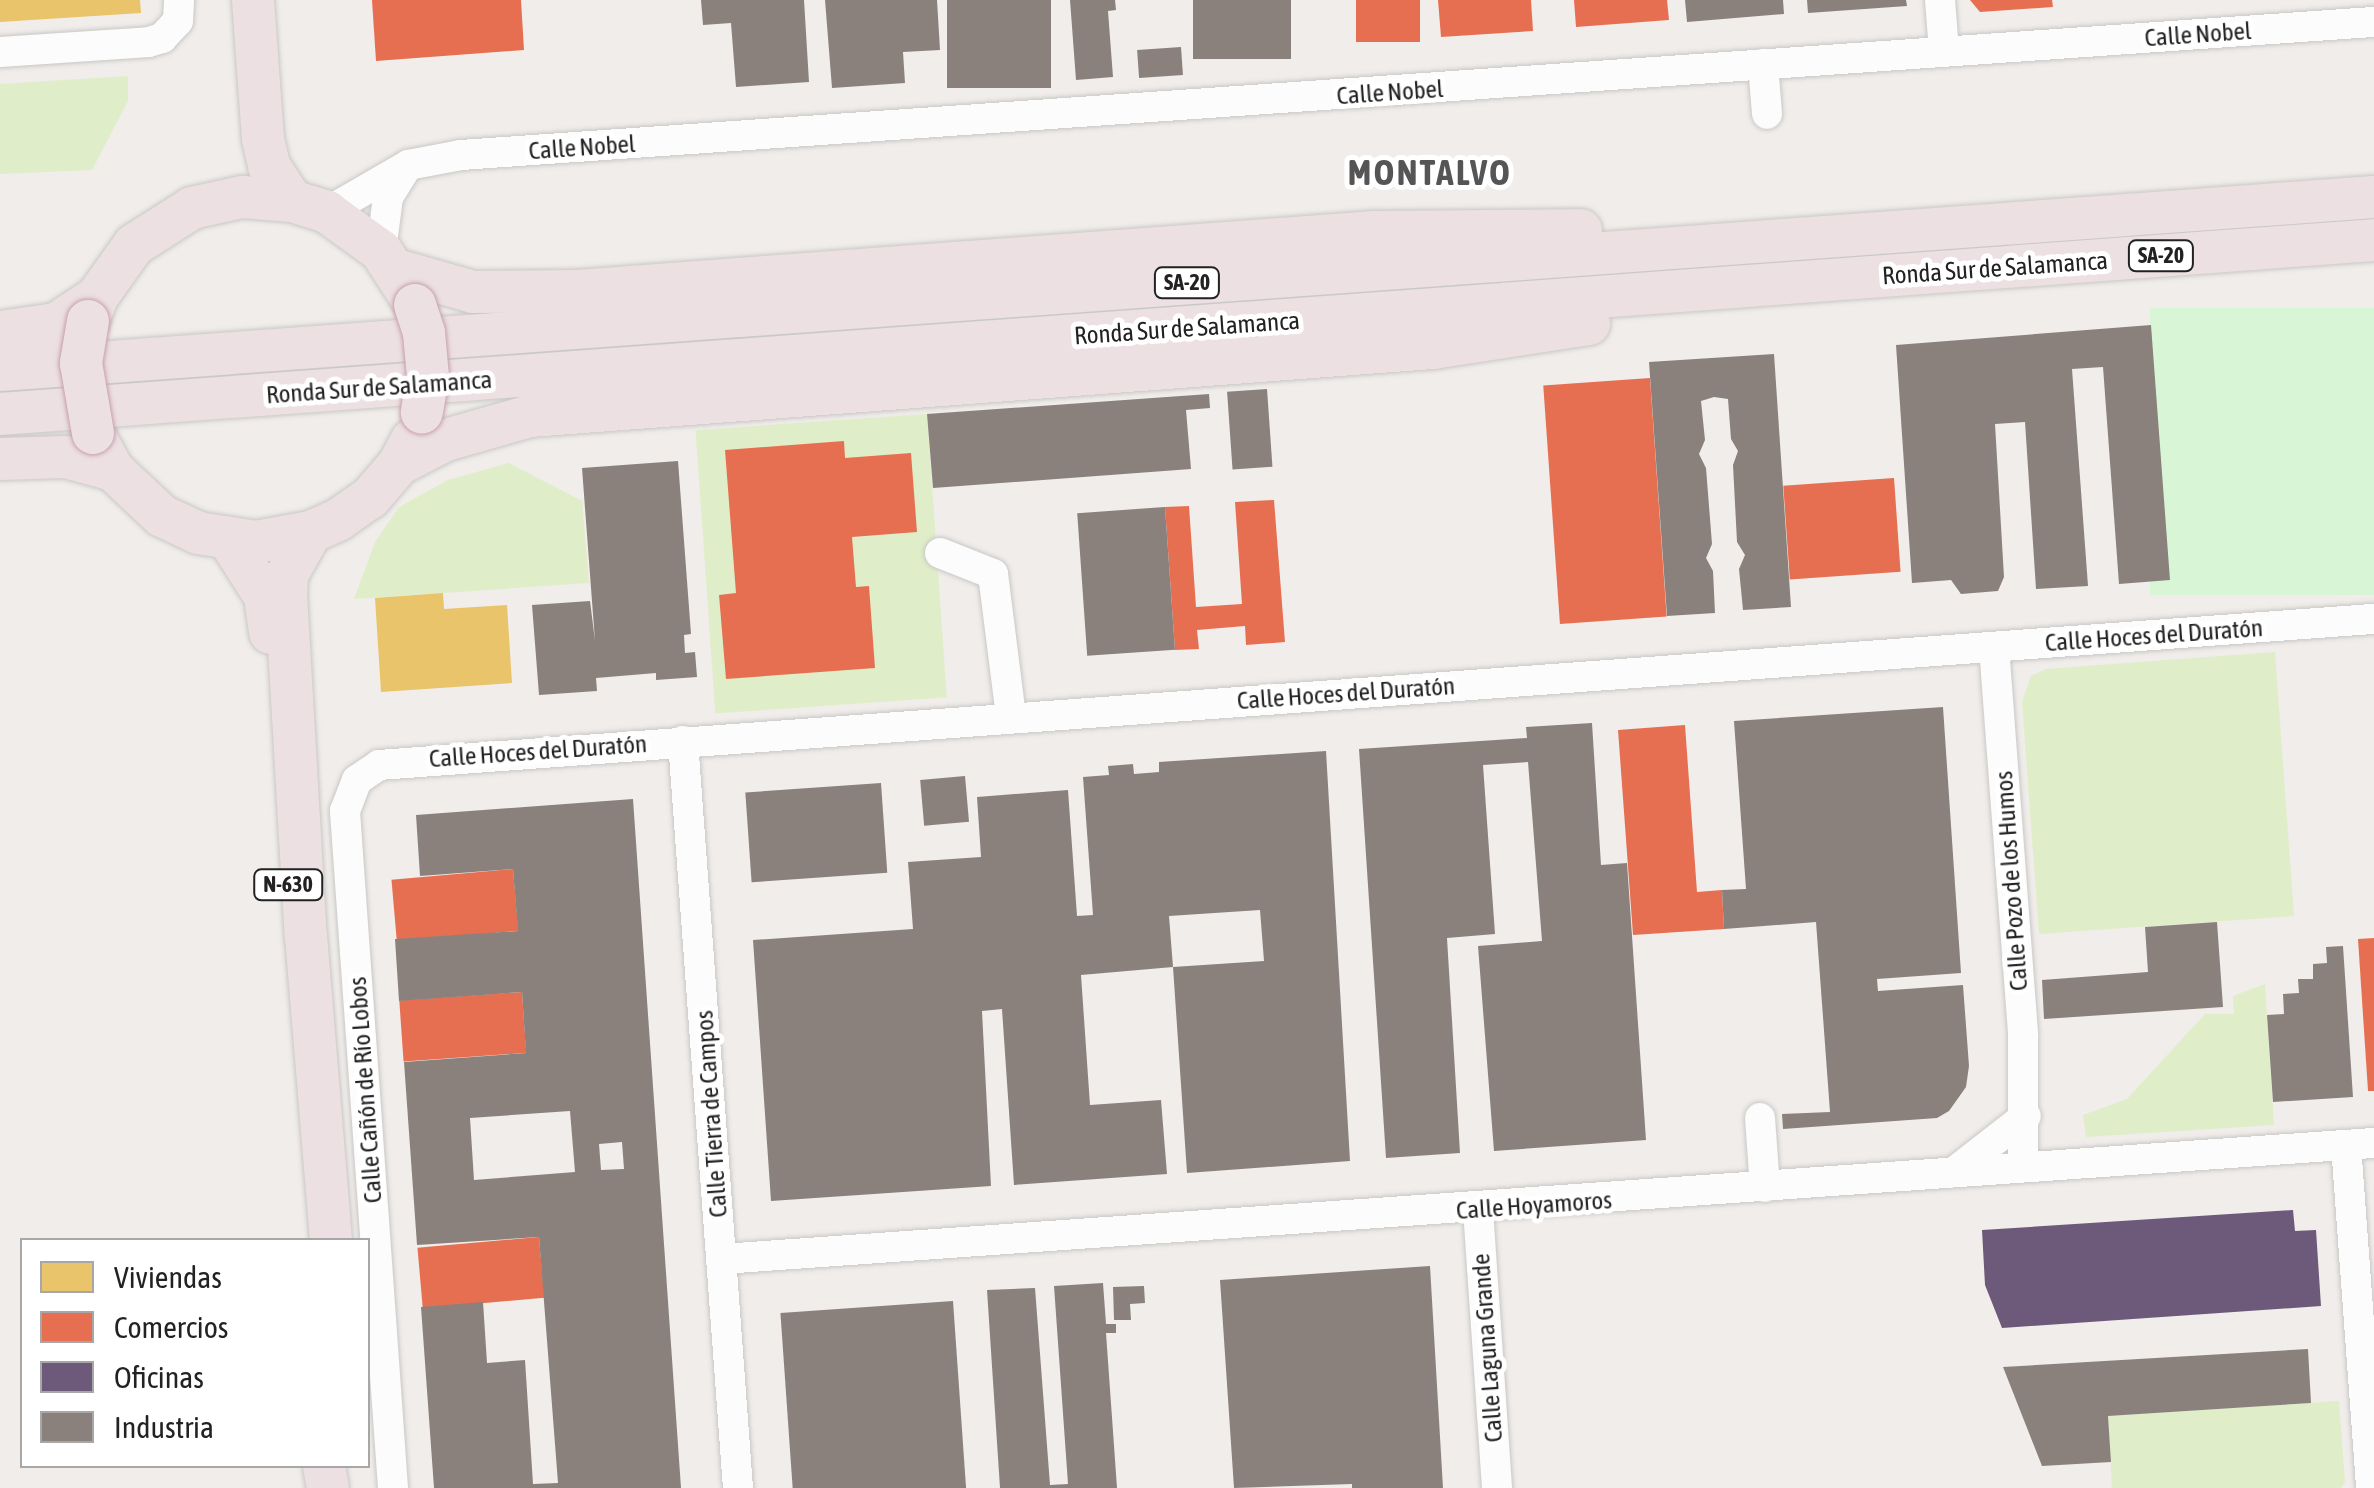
<!DOCTYPE html>
<html>
<head>
<meta charset="utf-8">
<style>
  body { margin:0 }
  #map { position:relative; width:2374px; height:1488px; overflow:hidden; background:#f0edea; font-family:"Asap Condensed",sans-serif }
  div>[style] { position:absolute }
  [style*='--x'] { left:calc(var(--x)*1px); top:calc(var(--y)*1px); width:calc(var(--w)*1px); rotate:calc(var(--a)*1deg) }
  .grass>* { inset:0; background:#dfeec8; transform-origin:0 0 }
  .park>* { inset:0; background:#d8f6d6; transform-origin:0 0 }
  .homes>* { inset:0; background:#e9c46a }
  .shops>* { inset:0; background:#e76f51; transform-origin:0 0 }
  .offices>* { inset:0; background:#6d597a }
  .industry>* { inset:0; background:#8a817c; transform-origin:0 0 }
  .roads { filter:drop-shadow(0 0 2px #c9c8c6) drop-shadow(0 0 2px #c9c8c6) }
  .minor>* { height:30px; margin:-15px; padding:0 15px; transform-origin:15px; border-radius:15px; background:#fdfcfc }
  .highway>* { height:42px; margin:-21px; padding:0 21px; transform-origin:21px; border-radius:21px; background:#ece0e2 }
  .bridges { filter:drop-shadow(0 0 2px #c79fae) drop-shadow(0 0 2px #c79fae) }
  .highway-bridge>* { height:42px; margin:-21px; padding:0 21px; transform-origin:21px; border-radius:21px; background:#ece0e2 }
  span { translate:-50% -50%; white-space:nowrap; text-align:center; line-height:1.15; -webkit-text-stroke:10px #fff; paint-order:stroke }
  .shield-label span { padding:2px 8px; background:#fff; border:2px solid; border-radius:8px; -webkit-text-stroke-width:0 }
  .shield-label { font-size:22px; color:#222; font-weight:700 }
  .street-label { font-size:25px; color:#222 }
  .district-label { font-size:35px; color:#555; font-weight:700; letter-spacing:2.5px }
  .legend { position:absolute; left:20px; top:1238px; width:350px; height:230px; box-sizing:border-box; background:#fff; border:2px solid #a7a7a7; margin:0; padding:12px 18px; list-style:none; font-size:30px; color:#222 }
  .legend li { display:flex; align-items:center; gap:20px; height:50px }
  .legend b { width:50px; border:2px solid #a7a7a7 }
</style>
</head>
<body>
<div id="map">
  <div class="grass">
    <i style="clip-path:polygon(128px 76px,128px 101px,92px 170px,0 174px,0 84px)"></i>
    <i style="left:927px;top:414px;width:284px;height:232px;rotate:86deg"></i>
    <i style="clip-path:polygon(509px 463px,582px 501px,589px 583px,354px 599px,375px 542px,399px 507px,448px 480px)"></i>
    <i style="clip-path:polygon(2275px 652px,2294px 916px,2039px 934px,2022px 702px,2031px 676px,2046px 669px)"></i>
    <i style="clip-path:polygon(2265px 984px,2274px 1125px,2086px 1137px,2083px 1115px,2127px 1099px,2205px 1014px,2234px 1014px,2233px 996px)"></i>
    <i style="clip-path:polygon(2339px 1401px,2345px 1482px,2341px 1488px,2112px 1488px,2108px 1416px)"></i>
  </div>
  <div class="park">
    <i style="left:2374px;top:308px;width:287px;height:224px;rotate:90deg"></i>
  </div>
  <div class="homes">
    <i style="clip-path:polygon(0 0,140px 0,141px 13px,0 22px)"></i>
    <i style="clip-path:polygon(443px 593px,444px 609px,507px 605px,512px 683px,381px 692px,375px 598px)"></i>
  </div>
  <div class="shops">
    <i style="clip-path:polygon(372px 0,521px 0,524px 50px,376px 61px)"></i>
    <i style="left:1356px;top:0;width:64px;height:42px"></i>
    <i style="clip-path:polygon(1438px 0,1531px 0,1533px 31px,1441px 37px)"></i>
    <i style="clip-path:polygon(1574px 0,1667px 0,1669px 20px,1576px 27px)"></i>
    <i style="clip-path:polygon(1970px 0,2052px 0,2053px 7px,1980px 12px)"></i>
    <i style="left:1650px;top:378px;width:239px;height:107px;rotate:86deg"></i>
    <i style="clip-path:polygon(844px 441px,845px 458px,911px 453px,917px 532px,852px 537px,856px 587px,869px 586px,875px 668px,726px 679px,719px 595px,736px 593px,725px 450px)"></i>
    <i style="left:1894px;top:478px;width:94px;height:111px;rotate:86deg"></i>
    <i style="clip-path:polygon(1274px 500px,1285px 642px,1246px 645px,1245px 626px,1197px 630px,1199px 649px,1175px 650px,1165px 507px,1189px 506px,1196px 607px,1242px 604px,1235px 502px)"></i>
    <i style="clip-path:polygon(1685px 725px,1697px 892px,1722px 890px,1724px 929px,1633px 935px,1618px 730px)"></i>
    <i style="left:513px;top:869px;width:62px;height:122px;rotate:85deg"></i>
    <i style="clip-path:polygon(2374px 938px,2374px 1091px,2368px 1091px,2358px 939px)"></i>
    <i style="left:522px;top:992px;width:61px;height:123px;rotate:86deg"></i>
    <i style="left:539px;top:1237px;width:61px;height:122px;rotate:85deg"></i>
  </div>
  <div class="offices">
    <i style="clip-path:polygon(2293px 1210px,2295px 1231px,2316px 1230px,2321px 1306px,2002px 1328px,1985px 1285px,1982px 1230px)"></i>
  </div>
  <div class="industry">
    <i style="clip-path:polygon(701px 0,804px 0,809px 82px,736px 87px,731px 23px,703px 25px)"></i>
    <i style="clip-path:polygon(825px 0,937px 0,940px 50px,903px 52px,905px 83px,832px 88px)"></i>
    <i style="left:947px;top:0;width:104px;height:88px"></i>
    <i style="clip-path:polygon(1070px 0,1115px 0,1116px 10px,1108px 11px,1113px 77px,1076px 80px)"></i>
    <i style="left:1193px;top:0;width:98px;height:59px"></i>
    <i style="clip-path:polygon(1685px 0,1783px 0,1784px 14px,1687px 22px)"></i>
    <i style="clip-path:polygon(1807px 0,1906px 0,1907px 6px,1808px 13px)"></i>
    <i style="left:1181px;top:47px;width:28px;height:44px;rotate:86deg"></i>
    <i style="clip-path:polygon(2151px 325px,2170px 580px,2119px 584px,2103px 367px,2072px 369px,2088px 586px,2036px 589px,2025px 422px,1995px 424px,2004px 577px,1998px 591px,1961px 594px,1951px 580px,1912px 583px,1896px 345px)"></i>
    <i style="clip-path:polygon(1774px 354px,1791px 607px,1743px 610px,1739px 569px,1745px 555px,1737px 542px,1733px 465px,1738px 451px,1731px 439px,1728px 399px,1714px 397px,1701px 401px,1705px 440px,1699px 454px,1706px 468px,1712px 544px,1706px 558px,1713px 571px,1715px 613px,1667px 616px,1649px 362px)"></i>
    <i style="left:1267px;top:389px;width:78px;height:40px;rotate:86deg"></i>
    <i style="clip-path:polygon(1209px 394px,1210px 408px,1186px 410px,1191px 469px,933px 488px,927px 414px)"></i>
    <i style="clip-path:polygon(678px 461px,691px 634px,684px 635px,685px 653px,695px 652px,697px 677px,656px 680px,656px 673px,596px 678px,597px 691px,539px 695px,532px 605px,590px 601px,595px 641px,582px 468px)"></i>
    <i style="left:1165px;top:507px;width:143px;height:88px;rotate:86deg"></i>
    <i style="clip-path:polygon(1943px 707px,1961px 973px,1877px 979px,1878px 991px,1963px 985px,1969px 1066px,1966px 1087px,1949px 1111px,1937px 1118px,1783px 1129px,1782px 1114px,1830px 1112px,1816px 922px,1724px 929px,1722px 890px,1746px 889px,1734px 721px)"></i>
    <i style="clip-path:polygon(1592px 723px,1601px 865px,1627px 863px,1646px 1140px,1494px 1151px,1478px 946px,1542px 941px,1528px 762px,1483px 765px,1495px 934px,1447px 938px,1460px 1153px,1386px 1158px,1359px 749px,1527px 738px,1526px 727px)"></i>
    <i style="clip-path:polygon(1326px 751px,1350px 1161px,1187px 1173px,1173px 967px,1264px 961px,1260px 910px,1169px 916px,1173px 967px,1081px 975px,1090px 1105px,1161px 1100px,1167px 1174px,1014px 1185px,1002px 1009px,982px 1011px,991px 1186px,771px 1201px,753px 940px,913px 929px,908px 862px,981px 857px,977px 797px,1068px 790px,1077px 916px,1093px 915px,1083px 777px,1109px 775px,1108px 766px,1133px 764px,1134px 774px,1159px 772px,1159px 762px)"></i>
    <i style="left:965px;top:776px;width:46px;height:45px;rotate:85deg"></i>
    <i style="left:881px;top:783px;width:90px;height:136px;rotate:86deg"></i>
    <i style="clip-path:polygon(evenodd,633px 799px,681px 1488px,434px 1488px,421px 1307px,483px 1302px,487px 1363px,525px 1360px,533px 1484px,558px 1483px,539px 1237px,417px 1245px,404px 1062px,526px 1053px,522px 992px,399px 1001px,395px 939px,518px 931px,513px 869px,420px 876px,416px 815px,633px 799px,570px 1111px,575px 1172px,474px 1180px,470px 1118px,570px 1111px,633px 799px,622px 1142px,624px 1169px,601px 1170px,599px 1144px,622px 1142px)"></i>
    <i style="clip-path:polygon(2217px 922px,2223px 1007px,2044px 1019px,2042px 980px,2148px 972px,2145px 927px)"></i>
    <i style="clip-path:polygon(2343px 946px,2353px 1097px,2273px 1102px,2267px 1015px,2284px 1014px,2283px 994px,2299px 993px,2298px 979px,2313px 979px,2313px 964px,2327px 963px,2326px 947px)"></i>
    <i style="clip-path:polygon(1430px 1266px,1443px 1488px,1352px 1488px,1352px 1484px,1234px 1488px,1220px 1280px)"></i>
    <i style="clip-path:polygon(1103px 1283px,1106px 1324px,1116px 1324px,1116px 1333px,1106px 1333px,1117px 1488px,1000px 1488px,987px 1290px,1035px 1288px,1050px 1485px,1068px 1484px,1054px 1286px)"></i>
    <i style="clip-path:polygon(1144px 1286px,1145px 1303px,1130px 1304px,1131px 1320px,1114px 1320px,1113px 1287px)"></i>
    <i style="left:953px;top:1301px;width:188px;height:173px;rotate:86deg"></i>
    <i style="clip-path:polygon(2308px 1349px,2311px 1403px,2108px 1416px,2111px 1462px,2042px 1466px,2003px 1367px)"></i>
  </div>
  <div class="roads">
    <div class="minor">
      <i style="--x:1940;--y:0;--w:51;--a:85.5"></i>
      <i style="--x:0;--y:52;--w:149;--a:-3.8"></i>
      <i style="--x:149;--y:42;--w:14;--a:-17"></i>
      <i style="--x:162;--y:38;--w:23;--a:-47"></i>
      <i style="--x:178;--y:21;--w:21;--a:-87"></i>
      <i style="--x:1763;--y:64;--w:50;--a:85.4"></i>
      <i style="--x:327;--y:212;--w:94;--a:-30.1"></i>
      <i style="--x:408;--y:165;--w:54;--a:-10.7"></i>
      <i style="--x:461;--y:155;--w:1918;--a:-3.98"></i>
      <i style="--x:381;--y:251;--w:54;--a:-82.6"></i>
      <i style="--x:388;--y:197;--w:34;--a:-58"></i>
      <i style="--x:940;--y:553;--w:57;--a:21.6"></i>
      <i style="--x:993;--y:574;--w:144;--a:82.8"></i>
      <i style="--x:1994;--y:647;--w:390;--a:85.7"></i>
      <i style="--x:2023;--y:1036;--w:131;--a:90"></i>
      <i style="--x:683;--y:741;--w:749;--a:85.79"></i>
      <i style="--x:1760;--y:1118;--w:69;--a:85.9"></i>
      <i style="--x:2346;--y:1145;--w:344;--a:85.8"></i>
      <i style="--x:1954;--y:1172;--w:91;--a:-37.9"></i>
      <i style="--x:1478;--y:1209;--w:280;--a:86.1"></i>
      <i style="--x:722;--y:1259;--w:1656;--a:-4.02"></i>
      <i style="--x:393;--y:1488;--w:679;--a:-94.06"></i>
      <i style="--x:345;--y:811;--w:33;--a:-69"></i>
      <i style="--x:357;--y:780;--w:27;--a:-34"></i>
      <i style="--x:379;--y:765;--w:2000;--a:-4.19"></i>
    </div>
    <div class="highway">
      <i style="--x:253;--y:0;--w:139;--a:85.9"></i>
      <i style="--x:263;--y:139;--w:28;--a:77"></i>
      <i style="--x:269;--y:166;--w:42;--a:56.7"></i>
      <i style="--x:396;--y:270;--w:80;--a:15.9"></i>
      <i style="--x:473;--y:292;--w:104;--a:-0.6"></i>
      <i style="--x:577;--y:291;--w:797;--a:-4.24"></i>
      <i style="--x:1372;--y:232;--w:209;--a:-0.5"></i>
      <i style="--x:88;--y:321;--w:26;--a:-69"></i>
      <i style="--x:97;--y:297;--w:64;--a:-54.6"></i>
      <i style="--x:134;--y:245;--w:69;--a:-32.5"></i>
      <i style="--x:192;--y:208;--w:51;--a:-12.4"></i>
      <i style="--x:242;--y:197;--w:50;--a:4.6"></i>
      <i style="--x:292;--y:201;--w:37;--a:17"></i>
      <i style="--x:327;--y:212;--w:67;--a:35.8"></i>
      <i style="--x:381;--y:251;--w:54;--a:57.2"></i>
      <i style="--x:0;--y:332;--w:57;--a:-8.1"></i>
      <i style="--x:56;--y:324;--w:49;--a:-33.4"></i>
      <i style="--x:0;--y:370;--w:2380;--a:-4.17"></i>
      <i style="--x:0;--y:414;--w:2380;--a:-4.19"></i>
      <i style="--x:93;--y:433;--w:42;--a:61.6"></i>
      <i style="--x:113;--y:470;--w:67;--a:43.2"></i>
      <i style="--x:162;--y:516;--w:40;--a:25"></i>
      <i style="--x:198;--y:533;--w:59;--a:8.8"></i>
      <i style="--x:256;--y:542;--w:56;--a:-10.3"></i>
      <i style="--x:311;--y:532;--w:30;--a:-24"></i>
      <i style="--x:338;--y:520;--w:39;--a:-35"></i>
      <i style="--x:370;--y:498;--w:45;--a:-49.5"></i>
      <i style="--x:399;--y:464;--w:27;--a:-62"></i>
      <i style="--x:0;--y:459;--w:66;--a:-1.7"></i>
      <i style="--x:66;--y:457;--w:49;--a:15.5"></i>
      <i style="--x:399;--y:464;--w:53;--a:-27.1"></i>
      <i style="--x:446;--y:440;--w:87;--a:-15.9"></i>
      <i style="--x:530;--y:416;--w:905;--a:-4.31"></i>
      <i style="--x:1432;--y:348;--w:159;--a:-8.7"></i>
      <i style="--x:311;--y:532;--w:49;--a:119.2"></i>
      <i style="--x:287;--y:575;--w:19;--a:93"></i>
      <i style="--x:286;--y:594;--w:343;--a:86.7"></i>
      <i style="--x:306;--y:936;--w:305;--a:85.3"></i>
      <i style="--x:229;--y:540;--w:67;--a:57.3"></i>
      <i style="--x:265;--y:596;--w:37;--a:82"></i>
      <i style="--x:324;--y:1466;--w:22;--a:80"></i>
    </div>
  </div>
  <div class="bridges">
    <div class="highway-bridge">
      <i style="--x:415;--y:305;--w:29;--a:72"></i>
      <i style="--x:424;--y:333;--w:44;--a:84.8"></i>
      <i style="--x:428;--y:377;--w:36;--a:100"></i>
      <i style="--x:88;--y:321;--w:43;--a:99.5"></i>
      <i style="--x:81;--y:363;--w:71;--a:80.3"></i>
    </div>
  </div>
  <div class="shield-label">
    <span style="left:2161px;top:256px">SA-20</span>
    <span style="left:1187px;top:283px">SA-20</span>
    <span style="left:288px;top:885px">N-630</span>
  </div>
  <div class="street-label">
    <span style="left:2198px;top:34px;rotate:-4deg">Calle Nobel</span>
    <span style="left:1390px;top:92px;rotate:-4deg">Calle Nobel</span>
    <span style="left:582px;top:147px;rotate:-4deg">Calle Nobel</span>
    <span style="left:1995px;top:268px;rotate:-4deg">Ronda Sur de Salamanca</span>
    <span style="left:1187px;top:328px;rotate:-4deg">Ronda Sur de Salamanca</span>
    <span style="left:379px;top:387px;rotate:-4deg">Ronda Sur de Salamanca</span>
    <span style="left:2154px;top:635px;rotate:-4deg">Calle Hoces del Duratón</span>
    <span style="left:1346px;top:693px;rotate:-4deg">Calle Hoces del Duratón</span>
    <span style="left:538px;top:751px;rotate:-4deg">Calle Hoces del Duratón</span>
    <span style="left:2011px;top:881px;rotate:-94deg">Calle Pozo de los Humos</span>
    <span style="left:365px;top:1090px;rotate:-94deg">Calle Cañón de Río Lobos</span>
    <span style="left:711px;top:1114px;rotate:-94deg">Calle Tierra de Campos</span>
    <span style="left:1534px;top:1205px;rotate:-4deg">Calle Hoyamoros</span>
    <span style="left:1487px;top:1348px;rotate:-94deg">Calle Laguna Grande</span>
  </div>
  <div class="district-label">
    <span style="left:1430px;top:172px">MONTALVO</span>
  </div>
  <ul class="legend">
  <li><b style="height:28px;background:#e9c46a"></b>Viviendas</li>
  <li><b style="height:28px;background:#e76f51"></b>Comercios</li>
  <li><b style="height:28px;background:#6d597a"></b>Oficinas</li>
  <li><b style="height:28px;background:#8a817c"></b>Industria</li>
  </ul>
</div>
</body>
</html>
